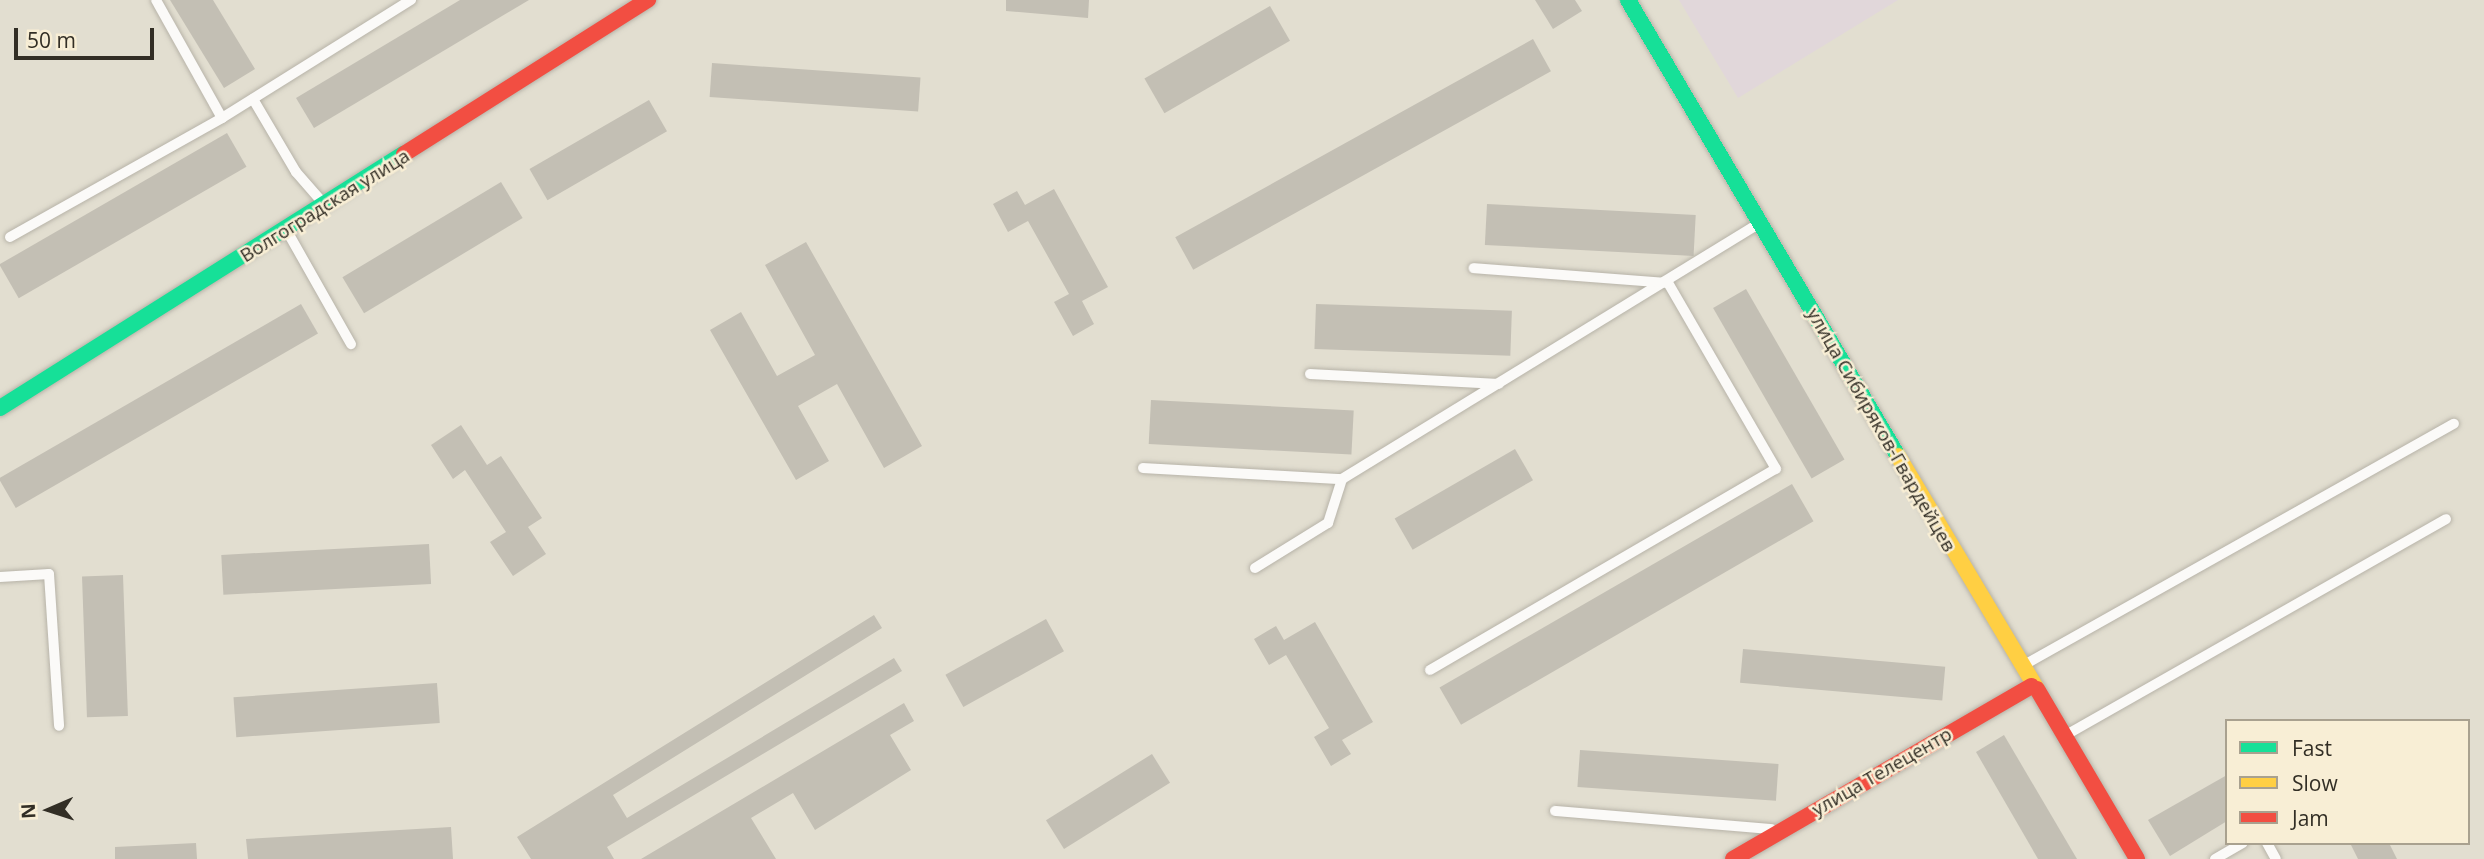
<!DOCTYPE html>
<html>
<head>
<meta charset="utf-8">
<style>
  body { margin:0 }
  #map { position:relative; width:2484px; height:859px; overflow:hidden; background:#e2ded0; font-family:"Open Sans",sans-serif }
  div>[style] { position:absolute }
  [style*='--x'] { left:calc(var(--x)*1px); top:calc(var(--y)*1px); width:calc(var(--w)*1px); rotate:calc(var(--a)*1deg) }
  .medical>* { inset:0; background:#e1d7da }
  .building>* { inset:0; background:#c3bfb4; transform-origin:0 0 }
  .roads { filter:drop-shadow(0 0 2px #b7b3a8) drop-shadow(0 0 2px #b7b3a8) }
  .lane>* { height:10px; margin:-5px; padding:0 5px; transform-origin:5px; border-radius:5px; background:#fbfaf8 }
  .fast>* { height:16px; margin:-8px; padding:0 8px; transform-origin:8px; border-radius:8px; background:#16e098 }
  .slow>* { height:16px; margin:-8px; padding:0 8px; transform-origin:8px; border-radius:8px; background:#ffcf43 }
  .jam>* { height:16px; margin:-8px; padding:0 8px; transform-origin:8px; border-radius:8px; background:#f24e42 }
  span { translate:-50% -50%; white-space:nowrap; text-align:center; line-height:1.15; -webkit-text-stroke:5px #f8eed5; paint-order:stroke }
  .street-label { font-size:19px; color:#322e25 }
  .legend { position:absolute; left:2225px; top:719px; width:245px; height:126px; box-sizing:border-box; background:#f8eed5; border:2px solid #a9a18f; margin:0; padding:9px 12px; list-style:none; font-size:21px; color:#322e25 }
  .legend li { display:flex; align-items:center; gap:14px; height:35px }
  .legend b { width:35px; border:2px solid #a9a18f }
  .north { position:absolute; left:14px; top:775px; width:70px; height:70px; -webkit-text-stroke:5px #f8eed5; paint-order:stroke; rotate:267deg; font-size:19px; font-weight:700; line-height:28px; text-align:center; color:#322e25 }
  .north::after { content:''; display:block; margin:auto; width:24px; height:32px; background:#322e25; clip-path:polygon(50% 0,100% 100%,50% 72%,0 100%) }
  .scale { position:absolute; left:14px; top:28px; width:140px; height:32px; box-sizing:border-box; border:4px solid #322e25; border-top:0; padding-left:9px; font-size:21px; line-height:24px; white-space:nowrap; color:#322e25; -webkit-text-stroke:5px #f8eed5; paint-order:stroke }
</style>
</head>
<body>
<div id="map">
  <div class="medical">
    <i style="clip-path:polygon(1679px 0,1898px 0,1738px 98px)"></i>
  </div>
  <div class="building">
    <i style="clip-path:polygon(170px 0,213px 0,255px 69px,224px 88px)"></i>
    <i style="clip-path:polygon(460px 0,529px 0,314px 128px,296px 98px)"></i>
    <i style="clip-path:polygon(1006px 0,1089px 0,1088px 18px,1006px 11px)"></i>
    <i style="clip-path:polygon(1535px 0,1575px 0,1582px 11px,1553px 29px)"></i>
    <i style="left:1270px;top:6px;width:40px;height:145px;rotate:60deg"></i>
    <i style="left:1533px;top:39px;width:37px;height:409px;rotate:61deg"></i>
    <i style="left:712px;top:63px;width:209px;height:34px;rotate:4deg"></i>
    <i style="left:649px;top:100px;width:36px;height:138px;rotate:60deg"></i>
    <i style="left:227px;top:133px;width:39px;height:263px;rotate:60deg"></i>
    <i style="left:501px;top:182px;width:42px;height:185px;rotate:59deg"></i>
    <i style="clip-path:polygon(1054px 189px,1108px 287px,1082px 301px,1094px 324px,1073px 336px,1054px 302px,1069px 294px,1028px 221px,1008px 232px,993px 204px,1017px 191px,1025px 205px)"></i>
    <i style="left:1487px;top:204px;width:209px;height:41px;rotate:3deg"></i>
    <i style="clip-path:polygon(806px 242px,922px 446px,884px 468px,837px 384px,798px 406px,829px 461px,796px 480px,710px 330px,741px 312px,777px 376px,815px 355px,765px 265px)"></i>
    <i style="left:1746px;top:289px;width:197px;height:38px;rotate:60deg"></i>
    <i style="left:301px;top:304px;width:34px;height:349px;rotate:60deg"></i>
    <i style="left:1316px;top:304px;width:196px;height:45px;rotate:2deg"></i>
    <i style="left:1151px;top:400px;width:203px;height:44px;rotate:3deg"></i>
    <i style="clip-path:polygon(461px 425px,487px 465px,501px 456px,542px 518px,528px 527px,546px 554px,513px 576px,490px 542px,506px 532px,465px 470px,453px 479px,431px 445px)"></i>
    <i style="left:1515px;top:449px;width:36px;height:139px;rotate:60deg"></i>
    <i style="left:1792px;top:484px;width:43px;height:407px;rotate:60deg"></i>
    <i style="left:429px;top:544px;width:40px;height:208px;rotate:87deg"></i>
    <i style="left:123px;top:575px;width:141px;height:41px;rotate:88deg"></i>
    <i style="clip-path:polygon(874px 615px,882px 628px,613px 795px,627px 818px,894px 658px,902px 671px,607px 847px,614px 859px,531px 859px,517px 837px)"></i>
    <i style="left:1046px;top:619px;width:37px;height:115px;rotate:61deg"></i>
    <i style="clip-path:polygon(1315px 622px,1373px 722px,1342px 740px,1351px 754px,1331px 766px,1314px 737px,1329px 728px,1286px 655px,1269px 665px,1254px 639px,1276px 626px,1284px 640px)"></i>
    <i style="left:1743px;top:649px;width:203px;height:34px;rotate:5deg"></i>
    <i style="left:437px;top:683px;width:40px;height:204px;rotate:86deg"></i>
    <i style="clip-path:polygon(904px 703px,914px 721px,890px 735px,911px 770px,815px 830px,793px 793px,751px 818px,776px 859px,641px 859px)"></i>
    <i style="clip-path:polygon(2004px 735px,2077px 859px,2038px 859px,1976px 752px)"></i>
    <i style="left:1580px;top:750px;width:199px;height:37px;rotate:4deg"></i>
    <i style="left:1152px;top:754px;width:34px;height:125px;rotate:58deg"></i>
    <i style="clip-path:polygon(2227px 775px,2227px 821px,2170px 856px,2148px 820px)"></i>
    <i style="clip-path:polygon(451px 827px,453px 859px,248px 859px,246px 839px)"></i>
    <i style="clip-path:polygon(196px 843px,197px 859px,115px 859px,115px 847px)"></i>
    <i style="clip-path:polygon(2350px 843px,2389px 843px,2397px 859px,2358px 859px)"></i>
  </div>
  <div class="roads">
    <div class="lane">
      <i style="--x:156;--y:0;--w:135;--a:60.8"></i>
      <i style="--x:253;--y:99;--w:85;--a:59.5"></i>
      <i style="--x:296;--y:172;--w:41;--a:48.9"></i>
      <i style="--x:287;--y:231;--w:130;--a:60.5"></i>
      <i style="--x:10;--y:237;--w:243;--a:-29.3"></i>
      <i style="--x:222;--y:118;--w:223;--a:-32"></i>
      <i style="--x:1310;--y:374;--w:189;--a:3"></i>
      <i style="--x:1143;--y:468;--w:199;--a:3.2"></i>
      <i style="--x:1342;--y:479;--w:490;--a:-31.5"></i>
      <i style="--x:1255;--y:568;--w:86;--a:-31.7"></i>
      <i style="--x:1328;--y:523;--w:46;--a:-72.3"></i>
      <i style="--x:0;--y:577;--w:49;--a:-3.5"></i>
      <i style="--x:49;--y:574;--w:152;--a:86.2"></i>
      <i style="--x:2024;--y:665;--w:493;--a:-29.3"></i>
      <i style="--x:1430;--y:670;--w:400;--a:-30.2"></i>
      <i style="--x:1776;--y:469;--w:215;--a:-120.1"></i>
      <i style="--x:1668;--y:283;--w:195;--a:-175.6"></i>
      <i style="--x:2066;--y:735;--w:437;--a:-29.6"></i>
      <i style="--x:1555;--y:811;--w:217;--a:4.8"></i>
      <i style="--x:2267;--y:843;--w:18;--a:61"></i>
      <i style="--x:2215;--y:859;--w:32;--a:-30"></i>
    </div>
    <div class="fast">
      <i style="--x:1628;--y:0;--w:530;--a:59.37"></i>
      <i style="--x:0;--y:408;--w:477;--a:-32.2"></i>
    </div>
    <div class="slow">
      <i style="--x:1898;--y:456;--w:271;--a:59.2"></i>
    </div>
    <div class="jam">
      <i style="--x:404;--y:154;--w:289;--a:-32.3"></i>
      <i style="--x:2037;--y:689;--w:197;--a:59.5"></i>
      <i style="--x:1733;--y:859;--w:345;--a:-30.1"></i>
    </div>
  </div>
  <div class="street-label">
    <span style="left:325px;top:206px;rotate:-32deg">Волгоградская улица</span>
    <span style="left:1881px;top:430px;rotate:60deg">улица Сибиряков-Гвардейцев</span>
    <span style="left:1882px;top:772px;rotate:-30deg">улица Телецентр</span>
  </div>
  <ul class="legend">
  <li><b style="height:9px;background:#16e098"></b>Fast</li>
  <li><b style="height:9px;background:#ffcf43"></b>Slow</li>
  <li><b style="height:9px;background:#f24e42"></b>Jam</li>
  </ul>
  <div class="north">N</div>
  <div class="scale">50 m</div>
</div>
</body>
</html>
